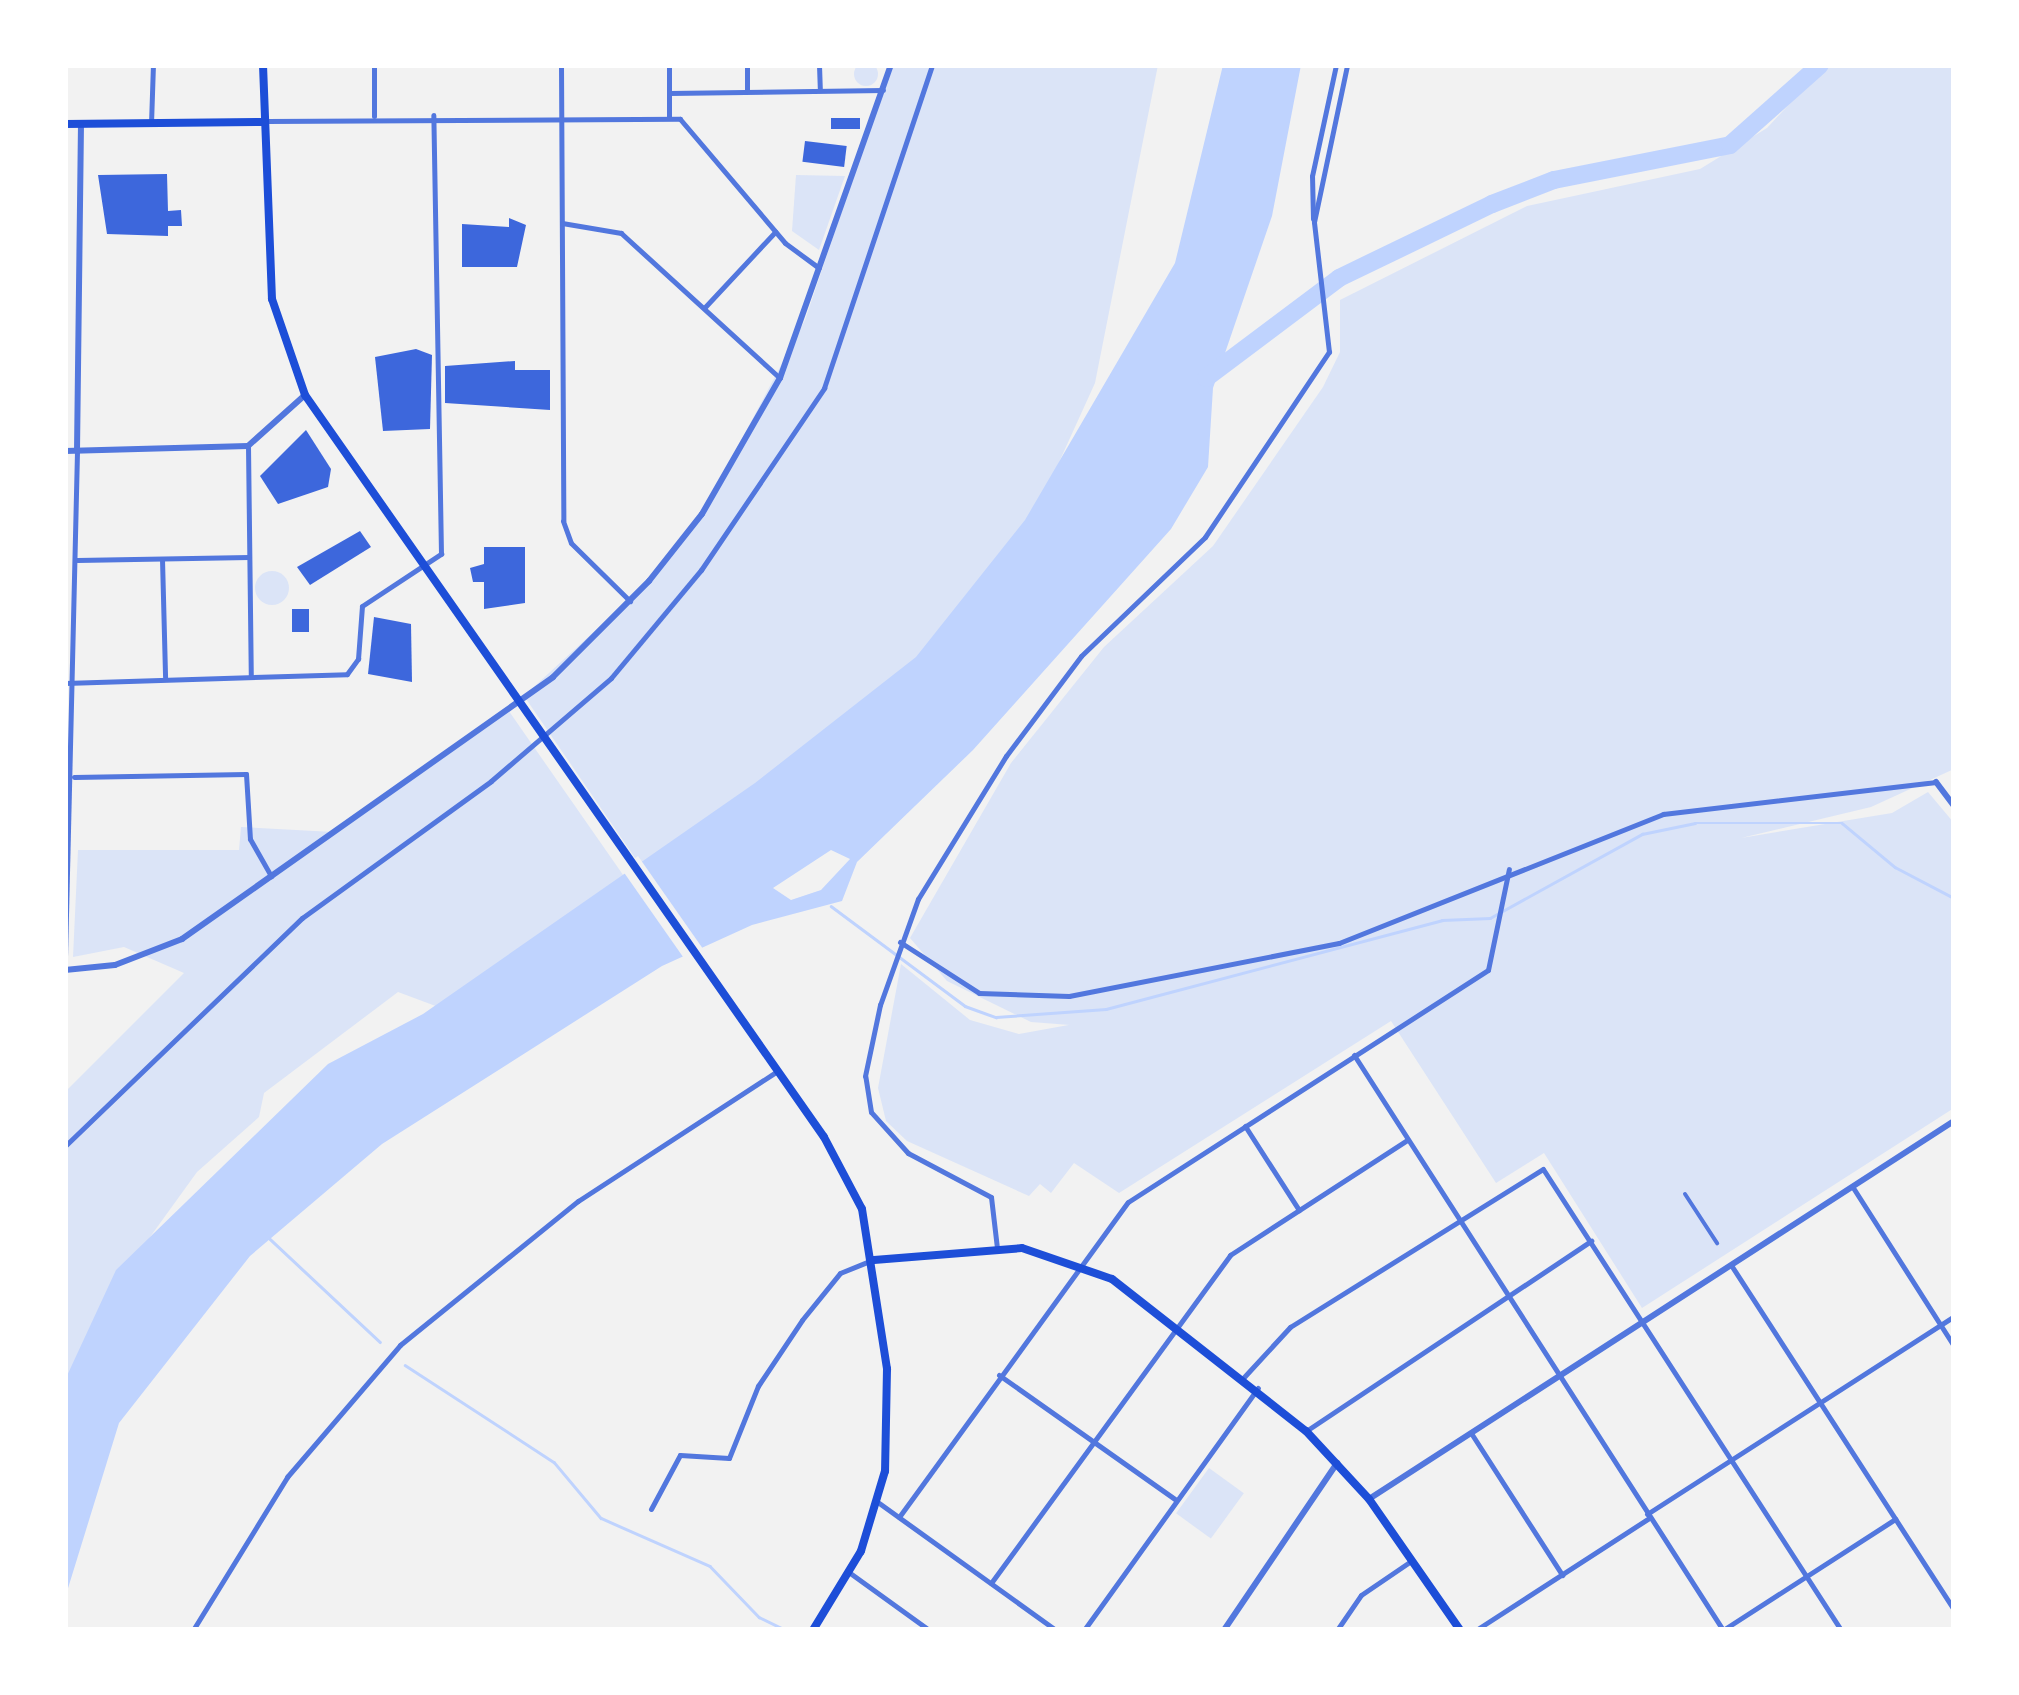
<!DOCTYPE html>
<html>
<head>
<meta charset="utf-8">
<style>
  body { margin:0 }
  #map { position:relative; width:2019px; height:1695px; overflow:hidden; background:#f2f2f2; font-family:Rubik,sans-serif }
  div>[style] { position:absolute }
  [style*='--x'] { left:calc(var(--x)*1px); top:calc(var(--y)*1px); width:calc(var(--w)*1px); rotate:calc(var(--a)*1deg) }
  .green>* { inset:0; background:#dbe4f7; transform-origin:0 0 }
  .round { border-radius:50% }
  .water>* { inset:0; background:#bfd3fe }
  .pier>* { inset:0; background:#f2f2f2; transform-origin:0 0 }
  .stream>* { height:2.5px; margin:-1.25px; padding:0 1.25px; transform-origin:1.25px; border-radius:1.25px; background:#bfd3fe }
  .river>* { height:18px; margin:-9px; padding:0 9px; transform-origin:9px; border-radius:9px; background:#bfd3fe }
  .building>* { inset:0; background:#3d67dc; transform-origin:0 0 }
  .pedestrian>* { height:4px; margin:-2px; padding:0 2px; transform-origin:2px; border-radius:2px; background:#5277de }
  .minor>* { height:5px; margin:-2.5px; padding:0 2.5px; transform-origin:2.5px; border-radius:2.5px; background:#5277de }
  .tertiary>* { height:6px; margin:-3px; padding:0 3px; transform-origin:3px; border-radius:3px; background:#5277de }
  .secondary>* { height:8px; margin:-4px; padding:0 4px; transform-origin:4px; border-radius:4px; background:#1d4ed8 }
  .trunk>* { height:8px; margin:-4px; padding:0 4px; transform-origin:4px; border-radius:4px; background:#1d4ed8 }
  span { translate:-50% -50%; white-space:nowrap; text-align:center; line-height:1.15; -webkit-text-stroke:9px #fff; paint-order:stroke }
  .frame { position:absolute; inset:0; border:68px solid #fff; pointer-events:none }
</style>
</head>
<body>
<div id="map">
  <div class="green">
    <i class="round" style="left:854px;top:62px;width:24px;height:24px"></i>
    <i style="clip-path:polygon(891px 65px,1158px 65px,1095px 383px,1030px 526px,890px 693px,644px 871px,524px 696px,649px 581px,702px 514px,805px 320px)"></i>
    <i style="clip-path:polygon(1826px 65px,1954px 65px,1954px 769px,1871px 807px,1741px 838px,1892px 813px,1928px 792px,1954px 823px,1954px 1108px,1642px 1308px,1544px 1153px,1496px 1183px,1391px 1021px,1119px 1193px,1074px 1163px,1051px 1193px,1040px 1184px,1029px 1196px,907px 1141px,886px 1121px,878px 1088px,901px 964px,970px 1020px,1019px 1034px,1162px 1008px,1070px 1025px,1031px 1022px,947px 981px,910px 938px,1011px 763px,1104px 647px,1213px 546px,1323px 387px,1340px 352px,1340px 300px,1527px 206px,1700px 169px,1767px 128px)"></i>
    <i style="clip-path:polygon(796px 175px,845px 176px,819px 250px,792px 231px)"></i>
    <i class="round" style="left:255px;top:571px;width:34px;height:34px"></i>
    <i style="clip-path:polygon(506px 707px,628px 882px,441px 1008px,398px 992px,264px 1093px,259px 1117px,197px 1172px,132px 1262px,65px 1392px,65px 1092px,184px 973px,124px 947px,73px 957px,78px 850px,239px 850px,241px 827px,333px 832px)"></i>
    <i style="left:1209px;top:1468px;width:43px;height:56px;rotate:36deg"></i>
  </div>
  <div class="water">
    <i style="clip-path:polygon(evenodd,1223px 65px,1301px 65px,1272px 216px,1213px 388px,1208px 467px,1171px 529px,973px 750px,857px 862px,842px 901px,752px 925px,662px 966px,382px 1144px,250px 1256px,119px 1423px,65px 1598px,65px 1380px,116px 1270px,328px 1064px,423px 1014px,755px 783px,916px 657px,1025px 520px,1175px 263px,1223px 65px,831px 850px,850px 859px,821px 890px,791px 900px,773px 888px,831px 850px)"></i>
  </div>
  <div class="pier">
    <i style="left:638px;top:856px;width:115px;height:21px;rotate:55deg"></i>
  </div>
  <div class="stream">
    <i style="--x:831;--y:906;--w:167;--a:36.7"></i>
    <i style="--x:965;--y:1006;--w:33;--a:20"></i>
    <i style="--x:996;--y:1017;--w:110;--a:-4.2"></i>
    <i style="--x:1106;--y:1009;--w:348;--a:-14.8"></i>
    <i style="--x:1442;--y:920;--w:48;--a:-2.4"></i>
    <i style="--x:1490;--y:918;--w:174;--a:-28.9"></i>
    <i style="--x:1642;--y:834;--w:54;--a:-11.7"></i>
    <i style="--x:1695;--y:823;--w:147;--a:0"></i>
    <i style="--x:1842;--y:823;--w:69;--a:39.7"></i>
    <i style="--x:1895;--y:867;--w:67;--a:27.7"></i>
    <i style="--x:269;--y:1238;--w:152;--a:43.1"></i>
    <i style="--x:405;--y:1365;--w:178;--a:33.1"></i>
    <i style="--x:554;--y:1462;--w:73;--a:50"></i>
    <i style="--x:601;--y:1518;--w:119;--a:23.8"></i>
    <i style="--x:710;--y:1566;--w:71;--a:46.1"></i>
    <i style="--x:759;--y:1617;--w:30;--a:26"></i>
  </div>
  <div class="river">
    <i style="--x:1206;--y:378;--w:166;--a:-36.9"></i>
    <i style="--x:1339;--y:278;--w:170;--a:-25.8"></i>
    <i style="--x:1492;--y:204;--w:66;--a:-21.2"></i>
    <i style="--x:1554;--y:180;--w:179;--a:-11.2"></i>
    <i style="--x:1730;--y:145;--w:120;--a:-41.6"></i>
  </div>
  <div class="building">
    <i style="left:831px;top:118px;width:29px;height:11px"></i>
    <i style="left:805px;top:141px;width:42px;height:21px;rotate:7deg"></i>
    <i style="clip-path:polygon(167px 174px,168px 211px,181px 210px,182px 226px,168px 226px,168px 236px,107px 234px,98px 175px)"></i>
    <i style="clip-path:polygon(509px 218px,526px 225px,517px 267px,462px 267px,462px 224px,509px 227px)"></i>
    <i style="clip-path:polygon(416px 349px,432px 355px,430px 429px,383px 431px,375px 357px)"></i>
    <i style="clip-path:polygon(515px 361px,515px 370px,550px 370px,550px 410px,445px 403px,445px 366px)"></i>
    <i style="clip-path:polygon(306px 430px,331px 469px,328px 487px,278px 504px,260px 476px)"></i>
    <i style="clip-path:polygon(360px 531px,371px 547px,310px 585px,297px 567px)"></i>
    <i style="clip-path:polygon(484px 547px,525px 547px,525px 603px,484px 609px,484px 582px,473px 582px,470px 568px,484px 564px)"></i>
    <i style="left:292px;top:609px;width:17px;height:23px"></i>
    <i style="clip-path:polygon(374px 617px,411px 624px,412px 682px,368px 674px)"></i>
  </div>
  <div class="pedestrian">
    <i style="--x:1685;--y:1194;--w:59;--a:56.9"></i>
  </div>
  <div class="minor">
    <i style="--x:561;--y:65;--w:456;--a:89.7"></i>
    <i style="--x:563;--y:521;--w:23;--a:70"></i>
    <i style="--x:571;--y:543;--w:83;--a:44.5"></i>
    <i style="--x:747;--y:65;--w:25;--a:90"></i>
    <i style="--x:819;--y:65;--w:23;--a:88"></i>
    <i style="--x:669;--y:93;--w:214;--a:-0.8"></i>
    <i style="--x:374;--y:116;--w:51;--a:-90"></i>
    <i style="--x:669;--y:116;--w:51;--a:-90"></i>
    <i style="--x:267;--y:121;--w:413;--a:-0.3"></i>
    <i style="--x:680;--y:119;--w:162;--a:49.7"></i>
    <i style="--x:785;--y:243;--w:42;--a:36.3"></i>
    <i style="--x:151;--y:124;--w:59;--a:-88.1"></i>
    <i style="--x:1313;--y:219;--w:43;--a:-91.3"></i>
    <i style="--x:1312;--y:176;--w:114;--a:-77.8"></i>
    <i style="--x:562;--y:223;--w:60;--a:9.6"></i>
    <i style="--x:621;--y:233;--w:215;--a:42.4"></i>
    <i style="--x:705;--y:307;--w:103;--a:-47"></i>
    <i style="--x:248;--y:446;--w:230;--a:89.3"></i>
    <i style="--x:162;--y:559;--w:118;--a:88.5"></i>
    <i style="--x:77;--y:560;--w:172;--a:-1"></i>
    <i style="--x:65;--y:683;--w:282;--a:-1.8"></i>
    <i style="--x:347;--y:674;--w:19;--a:-54"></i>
    <i style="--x:358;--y:659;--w:53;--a:-85.7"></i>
    <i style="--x:362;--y:606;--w:95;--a:-33.4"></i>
    <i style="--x:441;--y:554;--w:439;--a:-91"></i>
    <i style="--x:74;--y:777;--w:172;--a:-1"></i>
    <i style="--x:246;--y:774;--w:65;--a:86.5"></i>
    <i style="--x:250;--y:839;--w:43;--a:60.4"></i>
    <i style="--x:900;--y:942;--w:94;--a:32.8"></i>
    <i style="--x:979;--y:993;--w:90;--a:1.9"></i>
    <i style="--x:1069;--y:996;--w:275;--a:-11.1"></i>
    <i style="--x:1339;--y:943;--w:349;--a:-21.7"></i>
    <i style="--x:1663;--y:814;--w:275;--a:-6.7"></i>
    <i style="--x:65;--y:957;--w:506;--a:-88.64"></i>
    <i style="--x:1354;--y:1055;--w:683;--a:57.31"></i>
    <i style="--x:1245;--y:1126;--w:100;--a:57.3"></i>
    <i style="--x:65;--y:1146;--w:329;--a:-43.9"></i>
    <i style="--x:302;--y:918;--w:233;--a:-35.9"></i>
    <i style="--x:491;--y:781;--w:158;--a:-40.6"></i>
    <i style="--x:611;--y:678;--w:141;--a:-50.2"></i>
    <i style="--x:701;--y:570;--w:220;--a:-55.9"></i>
    <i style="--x:824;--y:388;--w:341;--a:-71.5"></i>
    <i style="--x:1852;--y:1186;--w:190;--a:57.5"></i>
    <i style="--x:997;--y:1248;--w:51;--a:-96.7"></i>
    <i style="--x:991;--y:1197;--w:94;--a:-152.1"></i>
    <i style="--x:908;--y:1153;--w:55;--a:-132.1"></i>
    <i style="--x:871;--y:1112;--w:36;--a:-99"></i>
    <i style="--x:865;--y:1076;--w:73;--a:-78.1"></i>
    <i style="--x:880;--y:1005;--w:113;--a:-70.3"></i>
    <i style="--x:918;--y:899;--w:168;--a:-58.4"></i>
    <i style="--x:1006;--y:756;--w:125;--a:-53.1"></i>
    <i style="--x:1081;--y:656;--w:172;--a:-43.8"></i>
    <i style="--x:1205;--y:537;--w:223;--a:-56.2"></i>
    <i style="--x:1329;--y:352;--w:131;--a:-96.6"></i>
    <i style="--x:1314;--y:222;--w:160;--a:-78.1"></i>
    <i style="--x:1731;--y:1265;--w:411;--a:57.1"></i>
    <i style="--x:999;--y:1375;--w:217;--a:35.2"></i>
    <i style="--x:1244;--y:1377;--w:68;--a:-47.4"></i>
    <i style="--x:1290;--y:1327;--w:298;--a:-32"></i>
    <i style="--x:1543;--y:1169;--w:549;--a:57.12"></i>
    <i style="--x:1306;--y:1431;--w:343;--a:-33.7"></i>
    <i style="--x:1471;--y:1433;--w:169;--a:57.3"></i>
    <i style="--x:879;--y:1503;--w:218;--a:35.7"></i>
    <i style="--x:651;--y:1509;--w:61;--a:-61.8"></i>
    <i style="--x:680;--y:1455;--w:49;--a:3.5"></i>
    <i style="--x:729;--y:1458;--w:78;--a:-68.1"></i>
    <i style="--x:758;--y:1386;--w:79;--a:-56.3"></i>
    <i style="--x:802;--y:1320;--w:60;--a:-51"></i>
    <i style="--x:840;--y:1273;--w:31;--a:-22"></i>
    <i style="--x:1647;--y:1514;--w:365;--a:-32.8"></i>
    <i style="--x:899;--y:1517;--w:389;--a:-54"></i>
    <i style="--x:1128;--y:1202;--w:428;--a:-32.8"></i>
    <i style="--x:1488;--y:970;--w:103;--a:-78.3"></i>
    <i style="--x:850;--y:1573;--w:97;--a:35.8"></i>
    <i style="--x:991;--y:1583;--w:406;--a:-53.9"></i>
    <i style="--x:1230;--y:1255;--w:211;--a:-33"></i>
    <i style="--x:193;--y:1630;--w:180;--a:-58.4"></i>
    <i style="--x:287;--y:1477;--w:174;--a:-49.4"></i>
    <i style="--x:400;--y:1345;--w:229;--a:-39"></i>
    <i style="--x:578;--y:1201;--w:236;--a:-33.1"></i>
    <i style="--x:1084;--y:1630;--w:298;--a:-54.3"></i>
    <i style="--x:1337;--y:1630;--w:42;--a:-55.6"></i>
    <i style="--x:1361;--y:1595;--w:60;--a:-34.2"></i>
    <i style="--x:1476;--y:1630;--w:206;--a:-32.9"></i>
    <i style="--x:1723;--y:1630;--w:205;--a:-32.8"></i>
  </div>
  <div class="tertiary">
    <i style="--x:65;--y:451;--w:183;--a:-1.6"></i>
    <i style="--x:248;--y:446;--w:76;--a:-41.8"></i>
    <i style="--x:77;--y:451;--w:327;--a:-89.3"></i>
    <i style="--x:1936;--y:782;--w:30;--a:53"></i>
    <i style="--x:65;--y:970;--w:50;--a:-5.7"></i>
    <i style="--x:115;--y:965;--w:72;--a:-21.2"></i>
    <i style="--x:182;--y:939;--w:454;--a:-35.2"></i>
    <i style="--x:553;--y:677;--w:136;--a:-45"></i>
    <i style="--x:649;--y:581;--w:85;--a:-51.7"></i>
    <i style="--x:702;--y:514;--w:157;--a:-60.2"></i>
    <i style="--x:780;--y:378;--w:332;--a:-70.5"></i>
    <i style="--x:1369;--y:1499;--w:696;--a:-32.87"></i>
    <i style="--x:1224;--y:1630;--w:202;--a:-55.9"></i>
  </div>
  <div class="secondary">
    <i style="--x:874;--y:1260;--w:148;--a:-4.6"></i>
    <i style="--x:1022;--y:1248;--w:95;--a:19"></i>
    <i style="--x:1112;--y:1279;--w:246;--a:38.1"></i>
    <i style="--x:1306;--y:1431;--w:93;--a:47.2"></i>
    <i style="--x:1369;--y:1499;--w:160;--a:55.2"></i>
  </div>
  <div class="trunk">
    <i style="--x:263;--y:65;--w:234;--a:87.8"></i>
    <i style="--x:272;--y:299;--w:102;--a:71"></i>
    <i style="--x:305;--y:395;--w:905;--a:55.03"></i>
    <i style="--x:824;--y:1137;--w:81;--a:62.2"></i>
    <i style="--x:862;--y:1209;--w:162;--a:81.1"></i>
    <i style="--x:887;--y:1369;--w:102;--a:91.1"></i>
    <i style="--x:885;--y:1471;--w:84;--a:106.7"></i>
    <i style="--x:861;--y:1551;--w:92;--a:121.3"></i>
    <i style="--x:65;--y:124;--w:199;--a:-0.6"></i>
  </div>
  <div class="frame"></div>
</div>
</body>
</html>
